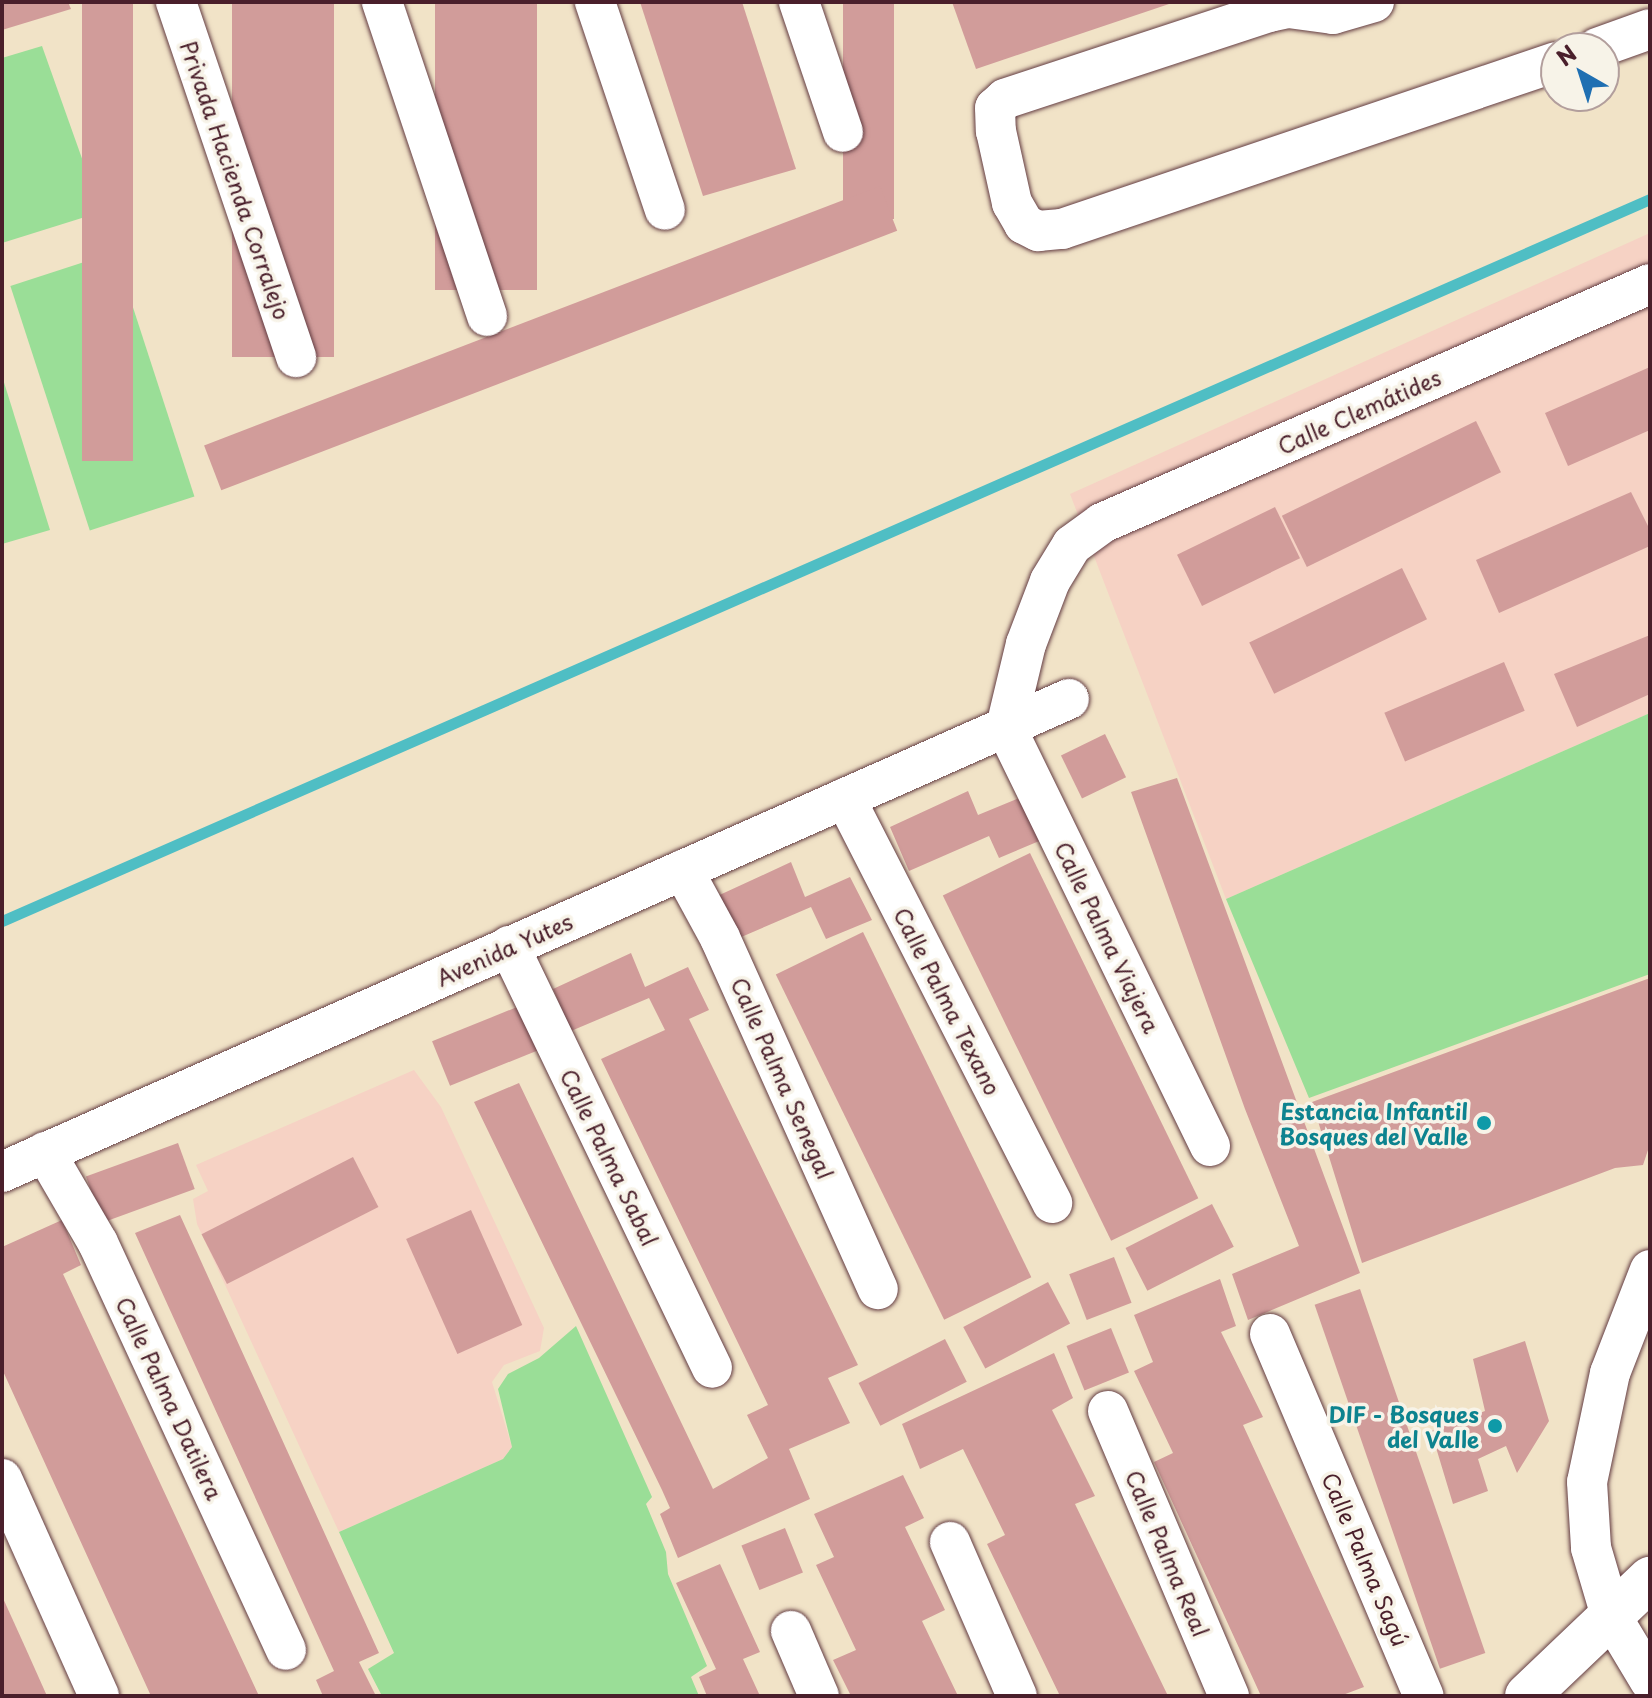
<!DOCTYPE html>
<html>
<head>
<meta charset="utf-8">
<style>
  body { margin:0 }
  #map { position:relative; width:1652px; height:1698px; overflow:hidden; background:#f1e3c7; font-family:"Playpen Sans",sans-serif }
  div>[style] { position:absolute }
  .built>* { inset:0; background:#f6d2c4 }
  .green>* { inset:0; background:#9ade97; transform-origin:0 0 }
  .stream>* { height:11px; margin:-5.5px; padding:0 5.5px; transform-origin:5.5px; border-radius:5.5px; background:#4fbec4 }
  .building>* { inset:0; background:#d19c9a; transform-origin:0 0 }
  .roads { filter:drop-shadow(0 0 2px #633c42) drop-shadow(0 0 2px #633c42) }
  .minor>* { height:40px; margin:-20px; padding:0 20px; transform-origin:20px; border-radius:20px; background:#fff }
  .major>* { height:44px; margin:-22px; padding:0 22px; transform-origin:22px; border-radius:22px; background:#fff }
  .dots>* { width:22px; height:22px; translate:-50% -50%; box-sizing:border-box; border:4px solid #f7f3e8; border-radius:50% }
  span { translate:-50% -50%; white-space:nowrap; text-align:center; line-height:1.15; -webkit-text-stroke:7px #f7f3e8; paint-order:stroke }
  .street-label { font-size:22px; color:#4a1f2b }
  .culture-label { font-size:22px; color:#0d838f; font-weight:700 }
  .right { translate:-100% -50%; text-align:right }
  .frame { position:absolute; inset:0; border:4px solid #4a1f2b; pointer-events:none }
  .north { position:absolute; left:1540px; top:32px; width:80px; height:80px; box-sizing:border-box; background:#f7f3e8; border:2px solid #b29e9c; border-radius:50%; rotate:321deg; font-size:22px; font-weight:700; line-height:32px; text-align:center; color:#4a1f2b }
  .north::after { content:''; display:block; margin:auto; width:28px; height:36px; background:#1f6fb2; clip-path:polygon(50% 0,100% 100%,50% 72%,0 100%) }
</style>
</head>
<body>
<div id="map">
  <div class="built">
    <i style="clip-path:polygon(1650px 233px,1650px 713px,1226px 899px,1070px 494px)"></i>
    <i style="clip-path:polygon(414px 1070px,441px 1107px,544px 1328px,540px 1351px,504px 1365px,492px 1382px,512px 1447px,503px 1459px,339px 1532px,197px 1224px,193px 1199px,208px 1191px,196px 1165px)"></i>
  </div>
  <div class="green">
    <i style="clip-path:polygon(42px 46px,101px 212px,2px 243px,2px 58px)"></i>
    <i style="left:115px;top:252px;width:257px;height:110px;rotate:72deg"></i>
    <i style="clip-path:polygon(2px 376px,50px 530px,2px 544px)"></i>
    <i style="clip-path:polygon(1650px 713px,1650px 974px,1309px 1098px,1226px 899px)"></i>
    <i style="clip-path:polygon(576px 1326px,652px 1497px,646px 1504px,666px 1552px,668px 1574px,707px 1666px,691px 1677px,699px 1696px,382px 1696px,368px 1669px,394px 1653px,339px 1532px,503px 1459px,512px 1447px,498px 1389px,508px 1374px,539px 1358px)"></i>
  </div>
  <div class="stream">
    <i style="left:2px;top:921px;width:1799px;rotate:-23.66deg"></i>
  </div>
  <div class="building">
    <i style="clip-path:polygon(2px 2px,68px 2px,71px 9px,2px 30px)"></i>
    <i style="left:82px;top:2px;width:51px;height:459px"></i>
    <i style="left:232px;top:2px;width:102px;height:355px"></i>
    <i style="left:435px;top:2px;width:102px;height:288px"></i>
    <i style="clip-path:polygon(640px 2px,742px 2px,796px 169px,703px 196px)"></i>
    <i style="left:843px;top:2px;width:51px;height:217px"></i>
    <i style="clip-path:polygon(952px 2px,1175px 2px,976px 69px)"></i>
    <i style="left:880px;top:186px;width:48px;height:724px;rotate:69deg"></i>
    <i style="clip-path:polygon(1650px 367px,1650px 430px,1568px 466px,1545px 413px)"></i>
    <i style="left:1476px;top:421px;width:57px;height:216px;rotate:64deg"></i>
    <i style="clip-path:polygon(1631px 492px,1650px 530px,1650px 546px,1499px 613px,1476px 560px)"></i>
    <i style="left:1275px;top:507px;width:57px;height:109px;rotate:64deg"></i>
    <i style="left:1402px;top:568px;width:57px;height:170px;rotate:64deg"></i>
    <i style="clip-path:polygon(1650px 635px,1650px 694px,1577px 727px,1554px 674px)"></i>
    <i style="left:1504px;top:662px;width:53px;height:130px;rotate:67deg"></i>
    <i style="left:1105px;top:734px;width:48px;height:49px;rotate:64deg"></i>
    <i style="clip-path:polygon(1177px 778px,1360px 1273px,1248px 1320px,1232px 1274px,1299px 1246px,1245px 1109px,1131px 792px)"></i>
    <i style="clip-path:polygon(968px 791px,978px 815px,1024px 796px,1044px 839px,999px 858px,989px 836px,909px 871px,890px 827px)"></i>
    <i style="left:1030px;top:853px;width:384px;height:97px;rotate:64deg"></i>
    <i style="clip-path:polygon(791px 862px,805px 897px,850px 877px,872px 920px,826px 939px,811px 907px,732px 941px,713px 898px)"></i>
    <i style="left:863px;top:932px;width:384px;height:97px;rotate:64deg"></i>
    <i style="clip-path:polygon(631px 953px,645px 987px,688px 967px,709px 1010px,689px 1019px,858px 1365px,828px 1378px,850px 1423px,789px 1449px,810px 1499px,678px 1558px,660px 1514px,670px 1508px,662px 1490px,474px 1102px,519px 1083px,713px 1489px,768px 1458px,747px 1415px,768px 1405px,601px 1059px,665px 1030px,649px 998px,571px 1031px,553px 989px)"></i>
    <i style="clip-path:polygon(1650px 978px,1650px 1144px,1643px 1165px,1615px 1168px,1362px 1263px,1312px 1102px)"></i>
    <i style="left:522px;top:1005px;width:48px;height:97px;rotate:68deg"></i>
    <i style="left:178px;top:1143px;width:49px;height:98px;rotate:70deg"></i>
    <i style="left:353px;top:1157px;width:56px;height:170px;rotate:63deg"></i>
    <i style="left:1212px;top:1204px;width:48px;height:97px;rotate:63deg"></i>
    <i style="left:471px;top:1210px;width:126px;height:71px;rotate:66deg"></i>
    <i style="clip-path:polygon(180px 1215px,379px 1653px,359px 1662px,376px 1696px,323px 1696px,316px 1680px,334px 1671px,135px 1233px)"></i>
    <i style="clip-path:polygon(62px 1220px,81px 1265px,63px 1274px,259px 1696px,151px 1696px,2px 1369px,2px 1247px)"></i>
    <i style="left:1114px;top:1257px;width:49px;height:48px;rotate:69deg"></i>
    <i style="clip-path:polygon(1220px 1279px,1236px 1326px,1221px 1332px,1263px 1417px,1243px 1425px,1364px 1687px,1340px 1696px,1261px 1696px,1154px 1462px,1173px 1453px,1134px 1371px,1153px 1362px,1134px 1315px)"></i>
    <i style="left:1048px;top:1282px;width:47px;height:96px;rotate:62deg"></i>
    <i style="left:1360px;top:1289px;width:385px;height:48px;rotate:71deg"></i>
    <i style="left:1111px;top:1328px;width:48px;height:48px;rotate:68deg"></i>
    <i style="left:945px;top:1339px;width:48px;height:97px;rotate:63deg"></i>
    <i style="clip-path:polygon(1525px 1341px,1549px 1421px,1517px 1473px,1506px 1446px,1478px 1459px,1488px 1491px,1453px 1504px,1431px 1431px,1485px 1411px,1473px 1359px)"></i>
    <i style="clip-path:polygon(1054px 1353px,1073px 1398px,1052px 1410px,1095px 1496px,1075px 1504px,1168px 1696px,1060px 1696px,987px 1544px,1005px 1535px,963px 1449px,920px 1469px,902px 1424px)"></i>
    <i style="clip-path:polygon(903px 1475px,924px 1518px,905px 1527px,945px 1610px,922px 1621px,958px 1696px,851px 1696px,833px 1660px,856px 1650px,816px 1565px,834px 1557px,814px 1514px)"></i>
    <i style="left:785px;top:1528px;width:48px;height:47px;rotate:68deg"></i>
    <i style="clip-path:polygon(720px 1564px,760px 1652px,743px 1659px,760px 1696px,707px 1696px,699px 1677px,716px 1669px,676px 1583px)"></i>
    <i style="clip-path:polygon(2px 1596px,26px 1649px,47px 1696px,2px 1696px)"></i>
  </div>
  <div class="roads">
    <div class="minor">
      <i style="left:176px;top:2px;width:375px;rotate:71.3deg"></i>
      <i style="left:382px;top:2px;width:331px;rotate:71.5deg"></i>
      <i style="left:595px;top:2px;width:219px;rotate:71.4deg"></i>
      <i style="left:799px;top:2px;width:137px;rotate:71.3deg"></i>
      <i style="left:1374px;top:2px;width:43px;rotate:163.7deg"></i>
      <i style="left:1333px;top:14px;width:45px;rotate:-172.4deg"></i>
      <i style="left:1288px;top:8px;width:19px;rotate:168deg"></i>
      <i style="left:1269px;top:12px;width:278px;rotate:161.8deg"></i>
      <i style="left:1005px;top:99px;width:13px;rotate:138deg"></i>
      <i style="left:995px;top:108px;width:23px;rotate:88deg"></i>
      <i style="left:996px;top:131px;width:74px;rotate:77.5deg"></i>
      <i style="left:1012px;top:203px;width:24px;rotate:60deg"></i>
      <i style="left:1024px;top:224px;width:16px;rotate:27deg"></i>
      <i style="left:1038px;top:231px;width:24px;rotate:-5deg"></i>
      <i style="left:1062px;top:229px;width:521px;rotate:-18.68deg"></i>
      <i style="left:1597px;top:48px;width:56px;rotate:-19.7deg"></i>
      <i style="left:845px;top:798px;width:455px;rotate:62.9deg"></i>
      <i style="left:683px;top:870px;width:77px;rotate:61.4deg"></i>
      <i style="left:720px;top:938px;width:385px;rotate:65.8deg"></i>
      <i style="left:509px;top:946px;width:468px;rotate:64.3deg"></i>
      <i style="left:1210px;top:1146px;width:466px;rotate:-116deg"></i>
      <i style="left:1006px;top:727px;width:85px;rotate:-76.5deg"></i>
      <i style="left:1026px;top:644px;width:67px;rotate:-69.1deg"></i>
      <i style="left:1050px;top:581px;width:42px;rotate:-58.6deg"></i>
      <i style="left:1072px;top:545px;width:37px;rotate:-36deg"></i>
      <i style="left:1102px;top:523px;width:598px;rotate:-23.56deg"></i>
      <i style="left:45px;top:1152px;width:105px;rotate:59.8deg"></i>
      <i style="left:98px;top:1243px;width:448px;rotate:65.2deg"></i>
      <i style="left:2px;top:1172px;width:1167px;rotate:-23.91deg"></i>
      <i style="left:1650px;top:1270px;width:110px;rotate:111.2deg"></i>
      <i style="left:1610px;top:1373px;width:111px;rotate:101.9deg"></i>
      <i style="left:1587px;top:1482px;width:66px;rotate:86.5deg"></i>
      <i style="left:1591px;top:1548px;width:71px;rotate:73.6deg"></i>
      <i style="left:1611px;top:1616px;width:76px;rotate:59deg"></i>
      <i style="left:1270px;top:1334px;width:393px;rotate:67deg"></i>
      <i style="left:1108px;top:1411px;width:310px;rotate:67deg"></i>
      <i style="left:2px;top:1479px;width:238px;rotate:65.9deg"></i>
      <i style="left:950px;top:1542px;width:168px;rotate:66.5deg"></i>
      <i style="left:791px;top:1631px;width:71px;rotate:66.7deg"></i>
    </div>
    <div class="major">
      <i style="left:1527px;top:1696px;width:170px;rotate:-43.6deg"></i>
    </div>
  </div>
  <div class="dots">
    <i style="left:1484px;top:1123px;background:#0f9aa8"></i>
    <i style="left:1495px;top:1426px;background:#0f9aa8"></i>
  </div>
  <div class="street-label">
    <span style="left:236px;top:180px;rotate:71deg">Privada Hacienda Corralejo</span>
    <span style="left:1359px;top:411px;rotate:-24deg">Calle Clemátides</span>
    <span style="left:1108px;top:937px;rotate:64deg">Calle Palma Viajera</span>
    <span style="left:504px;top:949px;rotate:-24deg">Avenida Yutes</span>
    <span style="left:948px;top:1001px;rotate:63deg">Calle Palma Texano</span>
    <span style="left:783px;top:1078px;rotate:66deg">Calle Palma Senegal</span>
    <span style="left:610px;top:1157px;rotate:64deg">Calle Palma Sabal</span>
    <span style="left:170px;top:1398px;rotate:65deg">Calle Palma Datilera</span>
    <span style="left:1168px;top:1553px;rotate:67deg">Calle Palma Real</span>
    <span style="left:1366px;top:1559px;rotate:67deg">Calle Palma Sagú</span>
  </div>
  <div class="culture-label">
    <span class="right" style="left:1468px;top:1123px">Estancia Infantil<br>Bosques del Valle</span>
    <span class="right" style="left:1479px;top:1426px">DIF - Bosques<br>del Valle</span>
  </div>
  <div class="frame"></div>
  <div class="north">N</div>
</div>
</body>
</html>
